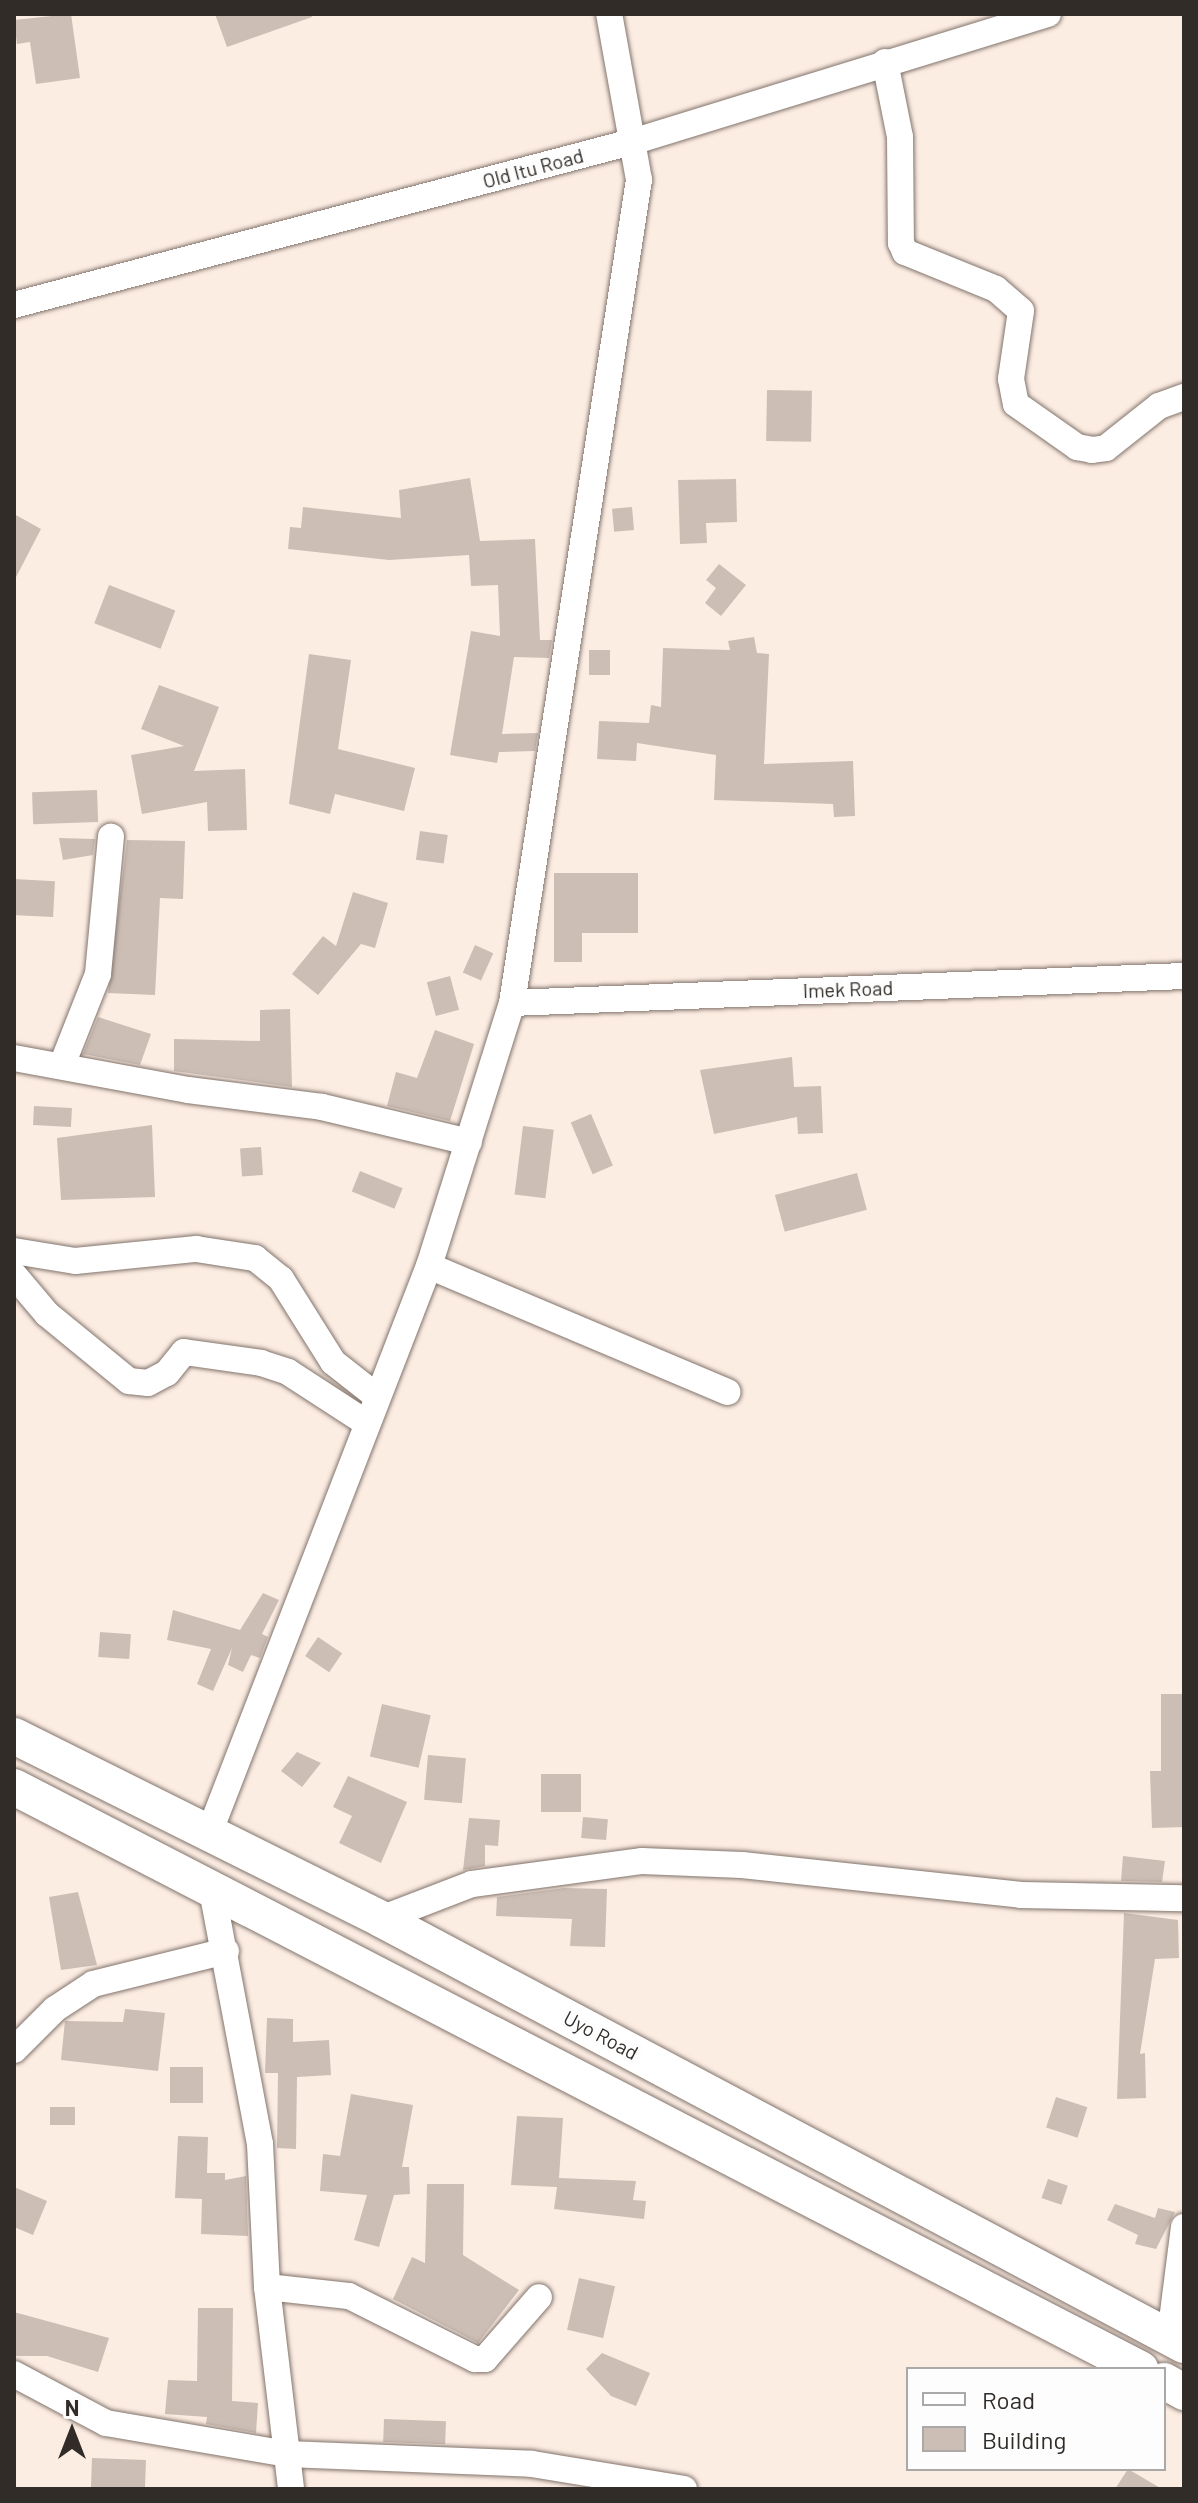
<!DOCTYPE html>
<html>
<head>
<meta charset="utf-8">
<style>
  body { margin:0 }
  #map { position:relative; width:1198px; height:2503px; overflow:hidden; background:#fcede3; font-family:Barlow,sans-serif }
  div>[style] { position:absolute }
  .building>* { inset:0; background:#ccbeb5; transform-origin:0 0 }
  .roads { filter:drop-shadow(0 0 2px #82746c) drop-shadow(0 0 2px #82746c) }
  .minor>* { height:26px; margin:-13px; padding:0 13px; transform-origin:13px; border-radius:13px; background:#fff }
  .highway>* { height:36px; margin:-18px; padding:0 18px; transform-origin:18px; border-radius:18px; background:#fff }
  span { translate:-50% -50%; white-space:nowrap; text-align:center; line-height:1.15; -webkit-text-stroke:8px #fdfdfd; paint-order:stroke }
  .street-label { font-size:20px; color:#312c28 }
  .frame { position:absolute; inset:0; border:16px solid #312c28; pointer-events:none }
  .legend { position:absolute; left:906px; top:2367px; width:260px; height:104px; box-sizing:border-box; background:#fdfdfd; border:2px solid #aba9a8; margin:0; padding:10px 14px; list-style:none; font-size:24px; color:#312c28 }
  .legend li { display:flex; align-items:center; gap:16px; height:40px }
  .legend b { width:40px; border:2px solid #aba9a8 }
  .north { position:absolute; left:32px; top:2391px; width:80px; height:80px; -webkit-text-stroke:6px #fdfdfd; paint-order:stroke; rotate:0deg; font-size:22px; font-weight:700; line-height:32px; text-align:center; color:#312c28 }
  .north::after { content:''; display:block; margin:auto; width:28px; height:36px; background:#312c28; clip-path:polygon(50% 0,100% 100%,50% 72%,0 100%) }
</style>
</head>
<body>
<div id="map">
  <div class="building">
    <i style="clip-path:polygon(71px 14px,80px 78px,36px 84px,30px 42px,17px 44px,14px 20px)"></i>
    <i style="clip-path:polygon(215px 14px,311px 14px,312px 17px,227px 47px)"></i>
    <i style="left:767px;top:390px;width:45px;height:51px;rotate:1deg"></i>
    <i style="clip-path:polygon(470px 478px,480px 541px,535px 539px,540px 640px,552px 640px,549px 658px,514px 657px,502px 734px,538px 733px,535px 751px,499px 752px,497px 763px,450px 755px,471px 631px,500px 636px,498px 585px,471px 586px,469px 555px,389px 560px,288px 549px,290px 527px,301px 528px,303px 507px,401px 518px,399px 490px)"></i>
    <i style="clip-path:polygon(736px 479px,737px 522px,706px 523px,707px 543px,680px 544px,678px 480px)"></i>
    <i style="left:632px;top:507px;width:23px;height:20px;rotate:85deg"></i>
    <i style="clip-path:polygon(14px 514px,41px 529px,14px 581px)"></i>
    <i style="clip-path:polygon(719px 564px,746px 585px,721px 616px,705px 603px,716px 588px,706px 580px)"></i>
    <i style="left:109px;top:585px;width:71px;height:41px;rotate:21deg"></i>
    <i style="clip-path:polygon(754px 637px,757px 653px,769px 654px,764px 764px,853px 761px,855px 816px,834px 817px,833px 804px,714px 800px,716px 755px,637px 743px,636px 761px,597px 759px,599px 721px,649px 723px,651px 705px,661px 707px,663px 648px,730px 650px,728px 641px)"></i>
    <i style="left:589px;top:650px;width:21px;height:25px"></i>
    <i style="clip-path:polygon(309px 654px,351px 660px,338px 749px,415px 768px,404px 811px,335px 794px,330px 814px,289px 804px)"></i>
    <i style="clip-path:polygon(159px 685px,219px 707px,194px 771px,245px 769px,247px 830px,208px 831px,207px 802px,142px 814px,131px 755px,184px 746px,141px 729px)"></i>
    <i style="left:97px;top:790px;width:32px;height:65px;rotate:88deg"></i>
    <i style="left:420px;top:831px;width:28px;height:29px;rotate:8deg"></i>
    <i style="clip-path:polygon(59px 838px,95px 839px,93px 855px,63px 860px)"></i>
    <i style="clip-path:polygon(127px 840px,185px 841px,183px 899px,160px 898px,155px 995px,108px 993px)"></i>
    <i style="clip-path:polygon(554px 873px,638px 873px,638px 933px,582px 933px,582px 962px,554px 962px)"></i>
    <i style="left:14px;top:879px;width:41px;height:36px;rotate:3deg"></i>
    <i style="clip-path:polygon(353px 892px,388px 903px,375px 948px,361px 944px,318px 995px,292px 974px,323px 936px,336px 946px)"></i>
    <i style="left:475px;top:945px;width:20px;height:30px;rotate:24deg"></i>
    <i style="left:450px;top:976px;width:35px;height:24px;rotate:75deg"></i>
    <i style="clip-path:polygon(290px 1009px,292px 1087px,174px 1071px,174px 1039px,260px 1041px,260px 1010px)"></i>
    <i style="clip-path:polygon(98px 1017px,151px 1034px,140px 1065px,83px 1054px)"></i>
    <i style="clip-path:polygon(435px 1030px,474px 1044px,450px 1121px,387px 1106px,396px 1072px,417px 1078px)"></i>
    <i style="clip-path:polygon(792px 1057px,794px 1087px,821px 1086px,823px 1133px,798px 1134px,797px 1117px,714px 1134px,700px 1070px)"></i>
    <i style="left:34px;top:1106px;width:38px;height:19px;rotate:3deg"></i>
    <i style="left:591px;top:1114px;width:56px;height:22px;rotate:67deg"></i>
    <i style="clip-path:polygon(152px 1125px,155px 1197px,61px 1200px,57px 1138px)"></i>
    <i style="left:523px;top:1126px;width:31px;height:69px;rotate:7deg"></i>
    <i style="left:261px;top:1147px;width:28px;height:21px;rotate:86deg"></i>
    <i style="left:360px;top:1171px;width:46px;height:22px;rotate:22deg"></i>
    <i style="left:857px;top:1173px;width:38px;height:85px;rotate:75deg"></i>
    <i style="clip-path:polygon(263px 1593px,279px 1600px,262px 1634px,268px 1637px,260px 1658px,251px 1655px,243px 1672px,228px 1665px,232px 1648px,213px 1691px,197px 1684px,211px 1649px,167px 1640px,173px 1610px,240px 1630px)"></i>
    <i style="left:100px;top:1632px;width:31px;height:25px;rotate:4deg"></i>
    <i style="left:318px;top:1637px;width:29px;height:23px;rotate:34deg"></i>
    <i style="clip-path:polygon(1161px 1694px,1184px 1694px,1184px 1827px,1152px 1828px,1150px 1771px,1161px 1771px)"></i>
    <i style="left:382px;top:1704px;width:50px;height:54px;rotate:13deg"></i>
    <i style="clip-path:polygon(297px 1752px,321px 1763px,302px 1787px,281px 1771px)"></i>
    <i style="left:428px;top:1755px;width:38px;height:45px;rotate:5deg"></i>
    <i style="left:541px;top:1774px;width:40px;height:38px"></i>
    <i style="clip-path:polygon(348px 1776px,407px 1802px,381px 1863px,339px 1843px,352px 1816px,333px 1807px)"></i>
    <i style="left:583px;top:1817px;width:25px;height:21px;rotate:5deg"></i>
    <i style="clip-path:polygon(469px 1818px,500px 1820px,498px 1846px,485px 1845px,485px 1866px,463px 1870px)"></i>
    <i style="clip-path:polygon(1123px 1856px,1165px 1861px,1162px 1882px,1121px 1881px)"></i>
    <i style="clip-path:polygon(564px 1888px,607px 1889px,605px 1947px,570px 1946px,572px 1919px,496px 1916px,497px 1897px)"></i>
    <i style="clip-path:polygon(78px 1892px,97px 1965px,61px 1970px,49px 1897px)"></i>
    <i style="clip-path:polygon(1124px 1913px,1178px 1920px,1179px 1958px,1155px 1959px,1140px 2054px,1145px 2053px,1146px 2098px,1117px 2099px)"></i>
    <i style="clip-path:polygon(125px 2009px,165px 2013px,158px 2071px,61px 2060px,65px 2021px,123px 2022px)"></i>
    <i style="clip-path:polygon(267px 2018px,293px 2019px,293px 2042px,329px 2040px,331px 2075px,297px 2077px,296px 2149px,277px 2148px,278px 2073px,265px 2073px)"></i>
    <i style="left:170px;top:2067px;width:33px;height:36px"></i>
    <i style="clip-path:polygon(351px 2094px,413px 2105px,402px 2167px,409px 2167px,410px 2194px,394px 2195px,379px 2247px,354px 2240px,367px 2195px,320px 2191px,323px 2154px,340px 2156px)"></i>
    <i style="left:1056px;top:2097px;width:33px;height:32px;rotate:18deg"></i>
    <i style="left:50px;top:2107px;width:25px;height:18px"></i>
    <i style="clip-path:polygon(517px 2116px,563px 2118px,559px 2178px,636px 2181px,633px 2200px,646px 2201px,644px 2219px,554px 2209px,557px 2187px,511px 2185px)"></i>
    <i style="clip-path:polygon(178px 2136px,208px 2137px,207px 2173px,225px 2173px,225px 2180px,246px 2176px,248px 2236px,201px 2234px,202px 2199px,175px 2198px)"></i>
    <i style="left:1048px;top:2179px;width:21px;height:20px;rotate:19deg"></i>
    <i style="clip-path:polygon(427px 2184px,464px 2184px,463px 2255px,519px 2290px,478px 2343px,393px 2299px,412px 2257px,425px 2263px)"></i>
    <i style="clip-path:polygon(14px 2187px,47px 2201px,33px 2235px,14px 2227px)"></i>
    <i style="clip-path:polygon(1115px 2204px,1155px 2218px,1158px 2208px,1175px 2212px,1156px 2249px,1135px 2244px,1138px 2235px,1107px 2220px)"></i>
    <i style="left:579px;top:2278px;width:37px;height:53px;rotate:13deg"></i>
    <i style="clip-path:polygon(198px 2308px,233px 2308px,232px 2401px,258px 2403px,256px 2433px,206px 2424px,207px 2417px,165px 2414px,168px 2380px,197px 2381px)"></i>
    <i style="clip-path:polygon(14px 2312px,109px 2338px,98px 2372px,47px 2356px,14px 2356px)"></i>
    <i style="clip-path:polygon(602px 2353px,650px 2373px,636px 2406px,611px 2396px,586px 2369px)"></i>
    <i style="left:384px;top:2419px;width:62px;height:23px;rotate:2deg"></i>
    <i style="left:92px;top:2458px;width:54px;height:31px;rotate:2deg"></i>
    <i style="clip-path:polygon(1128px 2469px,1162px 2489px,1115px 2489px)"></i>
  </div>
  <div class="roads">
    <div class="minor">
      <i style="left:885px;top:62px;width:76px;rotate:78.7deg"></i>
      <i style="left:900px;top:137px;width:106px;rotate:89.5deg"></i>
      <i style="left:901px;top:243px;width:10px;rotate:66deg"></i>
      <i style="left:905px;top:252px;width:98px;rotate:22.1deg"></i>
      <i style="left:996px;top:289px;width:33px;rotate:41deg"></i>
      <i style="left:1021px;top:311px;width:69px;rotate:98.4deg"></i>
      <i style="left:1011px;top:379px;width:25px;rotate:79deg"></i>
      <i style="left:1016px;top:404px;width:75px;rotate:35.2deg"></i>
      <i style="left:1077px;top:447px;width:15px;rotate:11deg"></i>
      <i style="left:1092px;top:450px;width:14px;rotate:-8deg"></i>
      <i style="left:1106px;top:448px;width:68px;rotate:-38.4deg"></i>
      <i style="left:1159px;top:406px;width:27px;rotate:-20deg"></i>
      <i style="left:14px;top:305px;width:642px;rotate:-14.79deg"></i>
      <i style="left:635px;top:141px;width:432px;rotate:-17.1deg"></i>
      <i style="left:512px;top:1003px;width:673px;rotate:-2.3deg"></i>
      <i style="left:14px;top:1058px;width:177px;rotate:10.4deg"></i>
      <i style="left:188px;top:1090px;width:135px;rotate:7.2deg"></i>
      <i style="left:322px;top:1107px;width:151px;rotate:13.4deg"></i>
      <i style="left:62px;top:1065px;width:98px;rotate:-68.4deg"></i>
      <i style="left:98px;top:974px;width:138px;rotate:-84.6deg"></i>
      <i style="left:14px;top:1251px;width:62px;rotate:9.3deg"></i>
      <i style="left:75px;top:1261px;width:122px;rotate:-5.7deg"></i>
      <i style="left:196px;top:1249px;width:60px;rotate:8.7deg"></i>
      <i style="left:255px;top:1258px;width:33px;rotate:39deg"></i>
      <i style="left:281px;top:1279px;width:98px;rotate:57.9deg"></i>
      <i style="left:333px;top:1362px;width:53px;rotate:38.2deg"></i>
      <i style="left:429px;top:1266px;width:324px;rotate:22.9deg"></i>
      <i style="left:14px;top:1275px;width:51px;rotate:49.8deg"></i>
      <i style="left:47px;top:1314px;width:106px;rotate:39.3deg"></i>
      <i style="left:129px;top:1381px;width:19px;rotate:6deg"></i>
      <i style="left:148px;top:1383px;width:21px;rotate:-28deg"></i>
      <i style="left:167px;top:1373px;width:27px;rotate:-51deg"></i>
      <i style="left:184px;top:1352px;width:78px;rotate:8.1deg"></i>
      <i style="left:261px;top:1363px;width:28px;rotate:18deg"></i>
      <i style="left:288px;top:1372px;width:92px;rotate:33deg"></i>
      <i style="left:208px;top:1836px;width:611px;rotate:-68.81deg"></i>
      <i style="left:429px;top:1266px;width:276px;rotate:-72.5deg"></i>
      <i style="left:512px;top:1003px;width:833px;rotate:-81.23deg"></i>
      <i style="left:639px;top:180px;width:169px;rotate:-100.2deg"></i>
      <i style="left:212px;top:1890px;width:258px;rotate:79.3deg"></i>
      <i style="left:260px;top:2144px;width:143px;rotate:87.2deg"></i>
      <i style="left:267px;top:2287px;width:203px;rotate:83.2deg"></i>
      <i style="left:381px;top:1919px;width:97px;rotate:-21deg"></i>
      <i style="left:472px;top:1884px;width:172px;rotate:-7.7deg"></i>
      <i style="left:642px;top:1861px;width:100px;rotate:2.3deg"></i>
      <i style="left:742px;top:1865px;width:281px;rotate:6.1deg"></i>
      <i style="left:1021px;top:1895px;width:163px;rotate:1.1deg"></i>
      <i style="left:14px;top:2050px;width:58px;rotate:-45deg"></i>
      <i style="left:55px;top:2009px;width:45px;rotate:-33.3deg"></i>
      <i style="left:93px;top:1984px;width:137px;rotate:-13.9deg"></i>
      <i style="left:267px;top:2287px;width:82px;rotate:6.3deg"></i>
      <i style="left:349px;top:2296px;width:141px;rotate:26.6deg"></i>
      <i style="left:475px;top:2359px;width:10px"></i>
      <i style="left:485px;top:2359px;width:82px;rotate:-48.9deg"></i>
      <i style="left:1170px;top:2336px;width:110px;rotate:-82.7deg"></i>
      <i style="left:14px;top:2374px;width:104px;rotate:28deg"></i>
      <i style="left:106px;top:2423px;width:184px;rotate:9.7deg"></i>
      <i style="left:287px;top:2454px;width:245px;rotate:2.3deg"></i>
      <i style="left:532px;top:2464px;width:154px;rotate:9.3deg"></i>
    </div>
    <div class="highway">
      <i style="left:14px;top:1736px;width:410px;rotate:26.5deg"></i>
      <i style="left:381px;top:1919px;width:909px;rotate:27.95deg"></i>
      <i style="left:14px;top:1787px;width:1268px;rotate:27.33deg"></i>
      <i style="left:1164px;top:2381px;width:23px;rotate:29deg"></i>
    </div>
  </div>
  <div class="street-label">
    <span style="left:533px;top:168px;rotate:-15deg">Old Itu Road</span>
    <span style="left:848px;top:989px;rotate:-2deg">Imek Road</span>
    <span style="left:601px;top:2035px;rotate:28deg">Uyo Road</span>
  </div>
  <div class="frame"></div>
  <ul class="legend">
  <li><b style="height:10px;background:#fff"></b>Road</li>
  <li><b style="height:22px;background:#ccbeb5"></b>Building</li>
  </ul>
  <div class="north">N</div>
</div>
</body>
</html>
